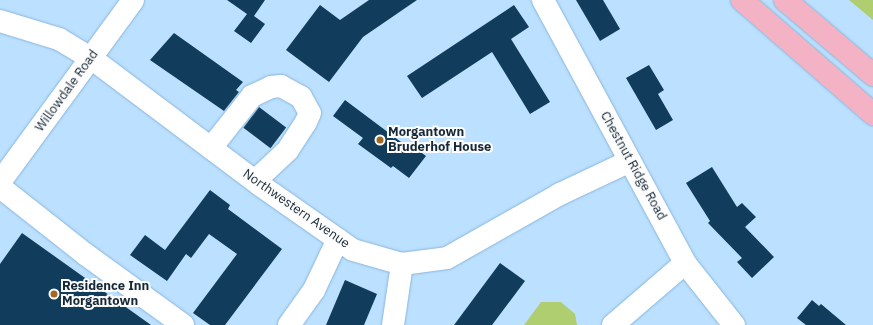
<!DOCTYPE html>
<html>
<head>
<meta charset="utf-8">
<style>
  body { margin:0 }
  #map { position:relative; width:873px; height:325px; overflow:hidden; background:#bce0ff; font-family:"IBM Plex Sans",sans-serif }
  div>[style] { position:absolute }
  .green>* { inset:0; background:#afce70 }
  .building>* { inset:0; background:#113c5b; transform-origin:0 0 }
  .roads { filter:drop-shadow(0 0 1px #89b6db) drop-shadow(0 0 1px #89b6db) }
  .minor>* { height:22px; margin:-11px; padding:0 11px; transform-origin:11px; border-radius:11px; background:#fff }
  .major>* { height:22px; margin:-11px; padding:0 11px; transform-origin:11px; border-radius:11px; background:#f4b3c4 }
  .dots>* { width:11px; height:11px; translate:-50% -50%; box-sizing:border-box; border:2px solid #fcfcfc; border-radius:50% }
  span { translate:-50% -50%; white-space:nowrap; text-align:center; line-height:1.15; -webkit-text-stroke:4px #fcfcfc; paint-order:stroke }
  .street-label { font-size:13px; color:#162837 }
  .poi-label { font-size:13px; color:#162837; font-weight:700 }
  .left { translate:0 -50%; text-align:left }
</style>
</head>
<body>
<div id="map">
  <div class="green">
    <i style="clip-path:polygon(849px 0,873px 0,873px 20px)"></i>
    <i style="clip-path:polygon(541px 302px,561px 302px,575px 314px,577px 325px,524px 325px)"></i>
  </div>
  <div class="building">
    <i style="clip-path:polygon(227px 0,265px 0,254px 16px,265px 24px,251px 43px,234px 31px,247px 14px)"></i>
    <i style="clip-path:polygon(369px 0,417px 0,363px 37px,329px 82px,286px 50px,320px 5px,340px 20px)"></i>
    <i style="clip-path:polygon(576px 0,603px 0,620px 29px,600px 41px)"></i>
    <i style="clip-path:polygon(514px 5px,529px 27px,511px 39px,550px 102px,530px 114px,492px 52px,422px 98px,407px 76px)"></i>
    <i style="clip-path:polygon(174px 33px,243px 82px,236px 90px,239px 92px,224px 111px,150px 60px)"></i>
    <i style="clip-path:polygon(649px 65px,664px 90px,658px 94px,673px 120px,656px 130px,626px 78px)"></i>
    <i style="clip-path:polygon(345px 100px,405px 145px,407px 142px,426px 156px,409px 178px,393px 166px,391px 168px,358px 144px,363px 138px,333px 116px)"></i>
    <i style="left:259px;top:107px;width:34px;height:26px;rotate:37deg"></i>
    <i style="clip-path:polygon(712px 167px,737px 207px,742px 203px,756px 217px,745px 227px,774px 257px,752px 278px,737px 262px,742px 258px,708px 223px,710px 221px,686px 183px)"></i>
    <i style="clip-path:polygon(210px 190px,230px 205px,228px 209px,282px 249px,225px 325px,210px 325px,193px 313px,237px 254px,209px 234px,191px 258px,186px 254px,167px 281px,130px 255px,145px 235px,165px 250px)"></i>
    <i style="clip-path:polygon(22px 233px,151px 325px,0 325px,0 264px)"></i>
    <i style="clip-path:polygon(500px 263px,525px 281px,492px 325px,454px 325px)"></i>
    <i style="clip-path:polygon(345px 280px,377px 294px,364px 325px,326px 325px)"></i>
    <i style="clip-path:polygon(812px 300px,819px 306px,821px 304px,846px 325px,806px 325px,797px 318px)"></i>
  </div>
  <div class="roads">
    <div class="minor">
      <i style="left:543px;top:0;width:299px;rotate:61.6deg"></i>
      <i style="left:685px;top:263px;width:79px;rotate:51.7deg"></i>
      <i style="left:0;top:21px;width:62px;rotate:17deg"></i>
      <i style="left:59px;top:39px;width:37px;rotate:31deg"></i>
      <i style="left:91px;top:58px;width:211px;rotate:36.9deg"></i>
      <i style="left:260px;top:185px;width:113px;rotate:35deg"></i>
      <i style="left:353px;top:250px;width:51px;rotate:15.9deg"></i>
      <i style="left:402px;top:264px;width:45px;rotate:-7.6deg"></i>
      <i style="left:447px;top:258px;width:130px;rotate:-29.5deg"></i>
      <i style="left:560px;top:194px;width:77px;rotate:-25.2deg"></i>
      <i style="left:211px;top:148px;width:66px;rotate:-51.7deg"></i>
      <i style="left:252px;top:96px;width:21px;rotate:-25deg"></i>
      <i style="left:271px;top:87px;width:10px;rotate:-6deg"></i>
      <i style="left:281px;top:86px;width:23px;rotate:29deg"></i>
      <i style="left:301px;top:97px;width:18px;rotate:61deg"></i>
      <i style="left:310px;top:113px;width:10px;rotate:114deg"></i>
      <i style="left:306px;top:122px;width:33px;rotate:123deg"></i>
      <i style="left:288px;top:150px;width:45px;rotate:136.8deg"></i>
      <i style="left:0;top:182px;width:225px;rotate:-53.8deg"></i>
      <i style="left:0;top:187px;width:108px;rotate:38.2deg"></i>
      <i style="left:85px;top:254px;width:121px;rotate:35.9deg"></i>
      <i style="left:289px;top:325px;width:43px;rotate:-54.5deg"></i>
      <i style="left:314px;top:290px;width:56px;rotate:-64.8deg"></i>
      <i style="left:393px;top:325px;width:62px;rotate:-81.6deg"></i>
      <i style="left:613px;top:325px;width:95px;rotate:-40.7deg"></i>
    </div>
    <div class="major">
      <i style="left:742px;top:0;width:174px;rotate:41deg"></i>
      <i style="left:785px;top:0;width:116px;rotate:40.4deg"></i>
    </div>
  </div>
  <div class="dots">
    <i style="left:380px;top:140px;background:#a26828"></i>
    <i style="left:54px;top:294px;background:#a26828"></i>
  </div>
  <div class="street-label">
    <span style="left:67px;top:91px;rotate:-54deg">Willowdale Road</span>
    <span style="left:633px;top:166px;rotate:61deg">Chestnut Ridge Road</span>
    <span style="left:296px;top:209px;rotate:35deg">Northwestern Avenue</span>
  </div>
  <div class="poi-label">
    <span class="left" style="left:388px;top:140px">Morgantown<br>Bruderhof House</span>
    <span class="left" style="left:62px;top:294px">Residence Inn<br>Morgantown</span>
  </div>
</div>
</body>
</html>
